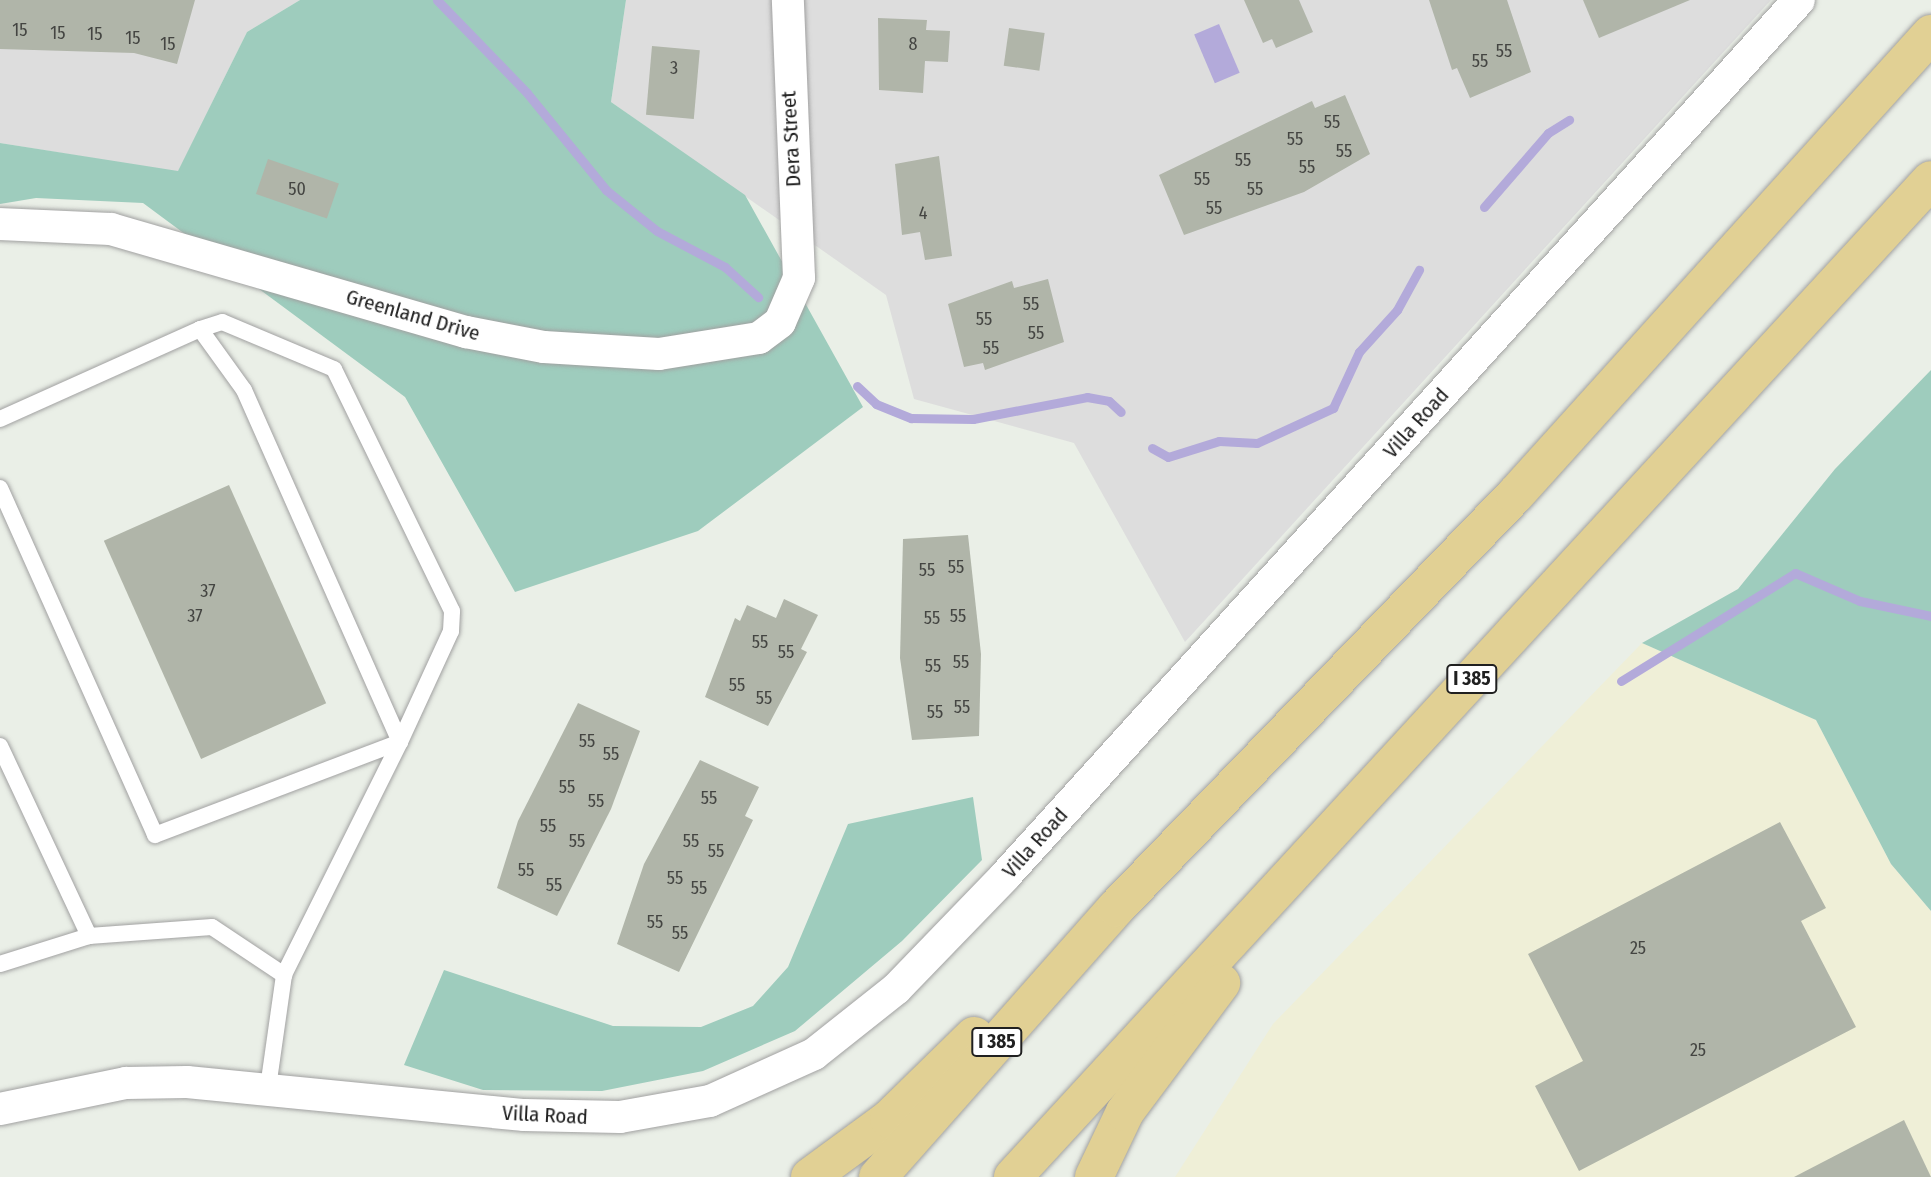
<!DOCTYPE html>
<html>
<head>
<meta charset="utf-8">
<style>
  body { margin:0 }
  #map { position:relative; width:1931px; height:1177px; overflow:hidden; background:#eaefe7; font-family:"Fira Sans Condensed",sans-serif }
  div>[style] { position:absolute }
  .residential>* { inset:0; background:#ddd }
  .commercial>* { inset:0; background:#efefd7 }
  .forest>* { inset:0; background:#9eccbd }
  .water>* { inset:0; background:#b3aada; transform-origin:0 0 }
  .stream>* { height:9px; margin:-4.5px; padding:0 4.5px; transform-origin:4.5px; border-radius:4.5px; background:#b3aada }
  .building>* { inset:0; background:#b0b5a9; transform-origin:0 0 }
  .roads { filter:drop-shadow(0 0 2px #a1a1a1) drop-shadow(0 0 2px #a1a1a1) }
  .service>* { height:16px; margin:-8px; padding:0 8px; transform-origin:8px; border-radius:8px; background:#fff }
  .minor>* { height:32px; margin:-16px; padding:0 16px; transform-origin:16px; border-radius:16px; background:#fff }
  .motorway>* { height:38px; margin:-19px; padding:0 19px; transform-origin:19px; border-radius:19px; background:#e1d094 }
  span { translate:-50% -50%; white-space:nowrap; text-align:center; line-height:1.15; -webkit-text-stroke:7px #fff; paint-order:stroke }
  .number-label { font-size:18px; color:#444542 }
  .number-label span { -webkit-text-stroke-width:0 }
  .shield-label span { padding:2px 5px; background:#fff; border:2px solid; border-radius:5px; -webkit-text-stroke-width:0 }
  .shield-label { font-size:19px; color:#202020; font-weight:700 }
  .street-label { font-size:21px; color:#202020 }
</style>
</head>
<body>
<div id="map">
  <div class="residential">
    <i style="clip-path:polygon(0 0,300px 0,247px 32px,178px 172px,0 143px)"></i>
    <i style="clip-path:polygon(626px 0,1771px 0,1185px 642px,1074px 443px,914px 399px,886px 295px,611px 102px)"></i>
  </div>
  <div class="commercial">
    <i style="clip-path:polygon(1642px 643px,1816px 720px,1891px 864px,1931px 911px,1931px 1177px,1175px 1177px,1273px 1024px)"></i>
  </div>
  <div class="forest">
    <i style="clip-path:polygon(300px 0,626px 0,611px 102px,745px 195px,863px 407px,698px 531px,515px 592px,405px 397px,143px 203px,36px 198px,0 204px,0 143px,178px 171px,247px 32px)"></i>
    <i style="clip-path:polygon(1931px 370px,1931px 911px,1891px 864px,1816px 720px,1642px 643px,1738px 589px,1835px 469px)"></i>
    <i style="clip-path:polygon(973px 797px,982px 860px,902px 941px,795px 1031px,703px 1071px,602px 1091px,483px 1090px,404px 1065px,444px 970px,613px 1026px,701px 1027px,753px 1006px,788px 967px,848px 824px)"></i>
  </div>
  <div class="water">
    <i style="left:1219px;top:24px;width:53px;height:27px;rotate:67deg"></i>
  </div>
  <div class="stream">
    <i style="left:437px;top:0;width:129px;rotate:45.9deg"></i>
    <i style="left:527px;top:93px;width:125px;rotate:50.8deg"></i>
    <i style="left:606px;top:190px;width:65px;rotate:38.8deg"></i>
    <i style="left:657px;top:231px;width:77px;rotate:27.9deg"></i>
    <i style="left:725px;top:267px;width:45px;rotate:42.3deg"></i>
    <i style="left:1484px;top:207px;width:98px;rotate:-49.1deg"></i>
    <i style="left:1548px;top:133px;width:25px;rotate:-32deg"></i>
    <i style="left:857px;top:386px;width:26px;rotate:43deg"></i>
    <i style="left:876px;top:404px;width:38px;rotate:22deg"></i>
    <i style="left:911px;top:418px;width:62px;rotate:0.9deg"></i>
    <i style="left:973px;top:419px;width:116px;rotate:-10.9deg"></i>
    <i style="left:1087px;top:397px;width:22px;rotate:10deg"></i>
    <i style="left:1109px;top:401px;width:16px;rotate:43deg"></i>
    <i style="left:1152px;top:448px;width:18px;rotate:29deg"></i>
    <i style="left:1168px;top:457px;width:53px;rotate:-17.4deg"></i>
    <i style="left:1219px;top:441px;width:38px;rotate:3deg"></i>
    <i style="left:1257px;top:443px;width:84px;rotate:-24.7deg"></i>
    <i style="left:1333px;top:408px;width:62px;rotate:-65.1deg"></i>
    <i style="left:1359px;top:352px;width:57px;rotate:-47.9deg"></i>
    <i style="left:1397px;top:310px;width:46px;rotate:-61.2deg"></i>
    <i style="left:1621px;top:681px;width:205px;rotate:-31.8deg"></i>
    <i style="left:1795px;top:573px;width:71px;rotate:23.3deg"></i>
    <i style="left:1860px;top:601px;width:73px;rotate:11.9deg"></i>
  </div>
  <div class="building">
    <i style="clip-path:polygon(0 0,195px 0,177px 64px,134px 53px,0 49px)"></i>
    <i style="clip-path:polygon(1244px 0,1299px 0,1313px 32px,1276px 48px,1272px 39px,1263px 43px)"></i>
    <i style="clip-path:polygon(1429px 0,1507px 0,1531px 72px,1470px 98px,1457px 68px,1452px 70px)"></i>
    <i style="clip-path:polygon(1583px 0,1690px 0,1599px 38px)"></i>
    <i style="clip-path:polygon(878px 18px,927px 20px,926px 30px,950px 31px,948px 62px,925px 61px,923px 93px,879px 90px)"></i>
    <i style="left:1009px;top:28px;width:36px;height:38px;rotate:8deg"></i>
    <i style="left:652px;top:46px;width:48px;height:69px;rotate:5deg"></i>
    <i style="clip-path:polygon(1345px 95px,1370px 154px,1304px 192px,1184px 235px,1159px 175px,1312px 101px,1315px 108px)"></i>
    <i style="clip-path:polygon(939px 156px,952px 256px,925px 260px,920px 232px,902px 235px,895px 164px)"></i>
    <i style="left:268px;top:159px;width:75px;height:37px;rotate:19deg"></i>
    <i style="clip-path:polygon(1048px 279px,1064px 342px,985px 370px,983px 363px,964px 367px,948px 304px,1012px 281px,1014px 288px)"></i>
    <i style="left:229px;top:485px;width:239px;height:137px;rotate:66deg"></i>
    <i style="clip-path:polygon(968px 535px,981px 654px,979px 736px,912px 740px,900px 658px,903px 539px)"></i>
    <i style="clip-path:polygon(784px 599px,818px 615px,801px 649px,807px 652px,768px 726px,705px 697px,735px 618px,740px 621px,747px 605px,776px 618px)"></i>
    <i style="clip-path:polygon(578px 703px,640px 731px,611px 809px,557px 916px,497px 888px,518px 821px)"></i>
    <i style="clip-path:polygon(700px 760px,759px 787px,745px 816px,753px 820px,679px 972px,617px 944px,644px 864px)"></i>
    <i style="clip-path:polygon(1780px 822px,1826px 908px,1801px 921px,1856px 1027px,1579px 1171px,1535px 1086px,1583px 1061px,1528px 954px)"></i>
    <i style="clip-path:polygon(1904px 1120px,1931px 1177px,1794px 1177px)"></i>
  </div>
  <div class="roads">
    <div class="service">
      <i style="left:0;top:419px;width:219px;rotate:-24.2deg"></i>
      <i style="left:200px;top:329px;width:75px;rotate:54.2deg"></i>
      <i style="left:244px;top:390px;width:385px;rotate:66.1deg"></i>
      <i style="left:400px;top:742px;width:260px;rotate:116.5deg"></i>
      <i style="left:284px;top:975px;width:114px;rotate:98.1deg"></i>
      <i style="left:0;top:488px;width:380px;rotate:65.9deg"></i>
      <i style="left:155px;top:835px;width:262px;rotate:-20.8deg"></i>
      <i style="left:400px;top:742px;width:122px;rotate:-65.3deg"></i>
      <i style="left:451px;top:631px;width:20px;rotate:-87deg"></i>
      <i style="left:452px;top:611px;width:269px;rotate:-116deg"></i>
      <i style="left:334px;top:369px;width:121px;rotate:-157.2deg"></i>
      <i style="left:222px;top:322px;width:23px;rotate:162deg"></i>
      <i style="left:0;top:746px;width:210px;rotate:64.9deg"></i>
      <i style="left:89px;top:936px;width:123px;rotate:-4.2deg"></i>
      <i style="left:212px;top:927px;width:87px;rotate:33.7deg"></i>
      <i style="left:0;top:964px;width:93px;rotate:-17.5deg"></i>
    </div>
    <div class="minor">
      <i style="left:0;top:224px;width:111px;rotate:2.6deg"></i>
      <i style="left:111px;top:229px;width:370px;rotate:16.2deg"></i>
      <i style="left:466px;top:332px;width:79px;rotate:10.9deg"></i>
      <i style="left:544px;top:347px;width:115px;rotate:3.5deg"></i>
      <i style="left:659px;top:354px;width:101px;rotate:-9.1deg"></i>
      <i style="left:759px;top:338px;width:26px;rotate:-37deg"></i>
      <i style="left:780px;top:322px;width:48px;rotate:-66.6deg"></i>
      <i style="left:799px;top:278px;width:278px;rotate:-92.3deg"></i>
      <i style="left:0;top:1109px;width:129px;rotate:-11.7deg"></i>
      <i style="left:126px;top:1083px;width:61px;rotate:-0.9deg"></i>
      <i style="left:187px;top:1082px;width:339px;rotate:5.6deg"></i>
      <i style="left:524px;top:1115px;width:96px;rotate:1.2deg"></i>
      <i style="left:620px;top:1117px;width:91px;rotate:-10.1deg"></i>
      <i style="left:710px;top:1101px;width:114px;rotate:-24.3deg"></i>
      <i style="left:814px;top:1054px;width:105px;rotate:-38.4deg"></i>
      <i style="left:896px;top:989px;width:157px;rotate:-46deg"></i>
      <i style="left:1005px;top:876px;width:1182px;rotate:-47.81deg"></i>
    </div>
    <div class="motorway">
      <i style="left:810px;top:1177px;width:98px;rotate:-36.3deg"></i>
      <i style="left:889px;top:1119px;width:119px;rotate:-44.3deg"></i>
      <i style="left:878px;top:1177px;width:359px;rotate:-48.5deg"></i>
      <i style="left:1116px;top:908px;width:574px;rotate:-45.99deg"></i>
      <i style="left:1515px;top:495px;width:621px;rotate:-47.94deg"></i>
      <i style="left:1013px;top:1177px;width:1355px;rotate:-47.36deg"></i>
      <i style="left:1094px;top:1177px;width:72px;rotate:-64.5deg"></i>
      <i style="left:1125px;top:1112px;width:161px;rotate:-53.3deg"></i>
    </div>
  </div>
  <div class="number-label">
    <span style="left:20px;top:30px">15</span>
    <span style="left:58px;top:33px">15</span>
    <span style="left:95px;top:34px">15</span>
    <span style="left:133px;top:38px">15</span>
    <span style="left:168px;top:44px">15</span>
    <span style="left:913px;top:44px">8</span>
    <span style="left:1504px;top:51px">55</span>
    <span style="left:1480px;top:61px">55</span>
    <span style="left:674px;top:68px">3</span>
    <span style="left:1332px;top:122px">55</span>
    <span style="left:1295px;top:139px">55</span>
    <span style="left:1344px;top:151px">55</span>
    <span style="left:1243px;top:160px">55</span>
    <span style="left:1307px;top:167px">55</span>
    <span style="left:1202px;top:179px">55</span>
    <span style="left:297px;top:189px">50</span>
    <span style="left:1255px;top:189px">55</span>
    <span style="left:1214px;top:208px">55</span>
    <span style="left:923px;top:213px">4</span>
    <span style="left:1031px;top:304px">55</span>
    <span style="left:984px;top:319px">55</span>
    <span style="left:1036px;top:333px">55</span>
    <span style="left:991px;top:348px">55</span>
    <span style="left:956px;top:567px">55</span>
    <span style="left:927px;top:570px">55</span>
    <span style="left:208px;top:591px">37</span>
    <span style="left:195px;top:616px">37</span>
    <span style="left:958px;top:616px">55</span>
    <span style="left:932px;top:618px">55</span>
    <span style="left:760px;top:642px">55</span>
    <span style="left:786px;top:652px">55</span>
    <span style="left:961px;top:662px">55</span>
    <span style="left:933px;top:666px">55</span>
    <span style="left:737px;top:685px">55</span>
    <span style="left:764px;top:698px">55</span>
    <span style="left:962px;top:707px">55</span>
    <span style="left:935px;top:712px">55</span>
    <span style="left:587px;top:741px">55</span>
    <span style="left:611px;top:754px">55</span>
    <span style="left:567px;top:787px">55</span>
    <span style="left:709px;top:798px">55</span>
    <span style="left:596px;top:801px">55</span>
    <span style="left:548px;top:826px">55</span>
    <span style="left:577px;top:841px">55</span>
    <span style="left:691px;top:841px">55</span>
    <span style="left:716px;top:851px">55</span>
    <span style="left:526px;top:870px">55</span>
    <span style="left:675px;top:878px">55</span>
    <span style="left:554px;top:885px">55</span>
    <span style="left:699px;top:888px">55</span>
    <span style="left:655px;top:922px">55</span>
    <span style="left:680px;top:933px">55</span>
    <span style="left:1638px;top:948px">25</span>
    <span style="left:1698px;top:1050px">25</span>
  </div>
  <div class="shield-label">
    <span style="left:1472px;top:679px">I 385</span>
    <span style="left:997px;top:1042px">I 385</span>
  </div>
  <div class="street-label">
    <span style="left:791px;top:139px;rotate:-93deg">Dera Street</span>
    <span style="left:413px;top:315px;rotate:16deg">Greenland Drive</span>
    <span style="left:1416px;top:423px;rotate:-48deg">Villa Road</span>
    <span style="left:1035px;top:843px;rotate:-48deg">Villa Road</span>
    <span style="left:545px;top:1115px;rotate:3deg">Villa Road</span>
  </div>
</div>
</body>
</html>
